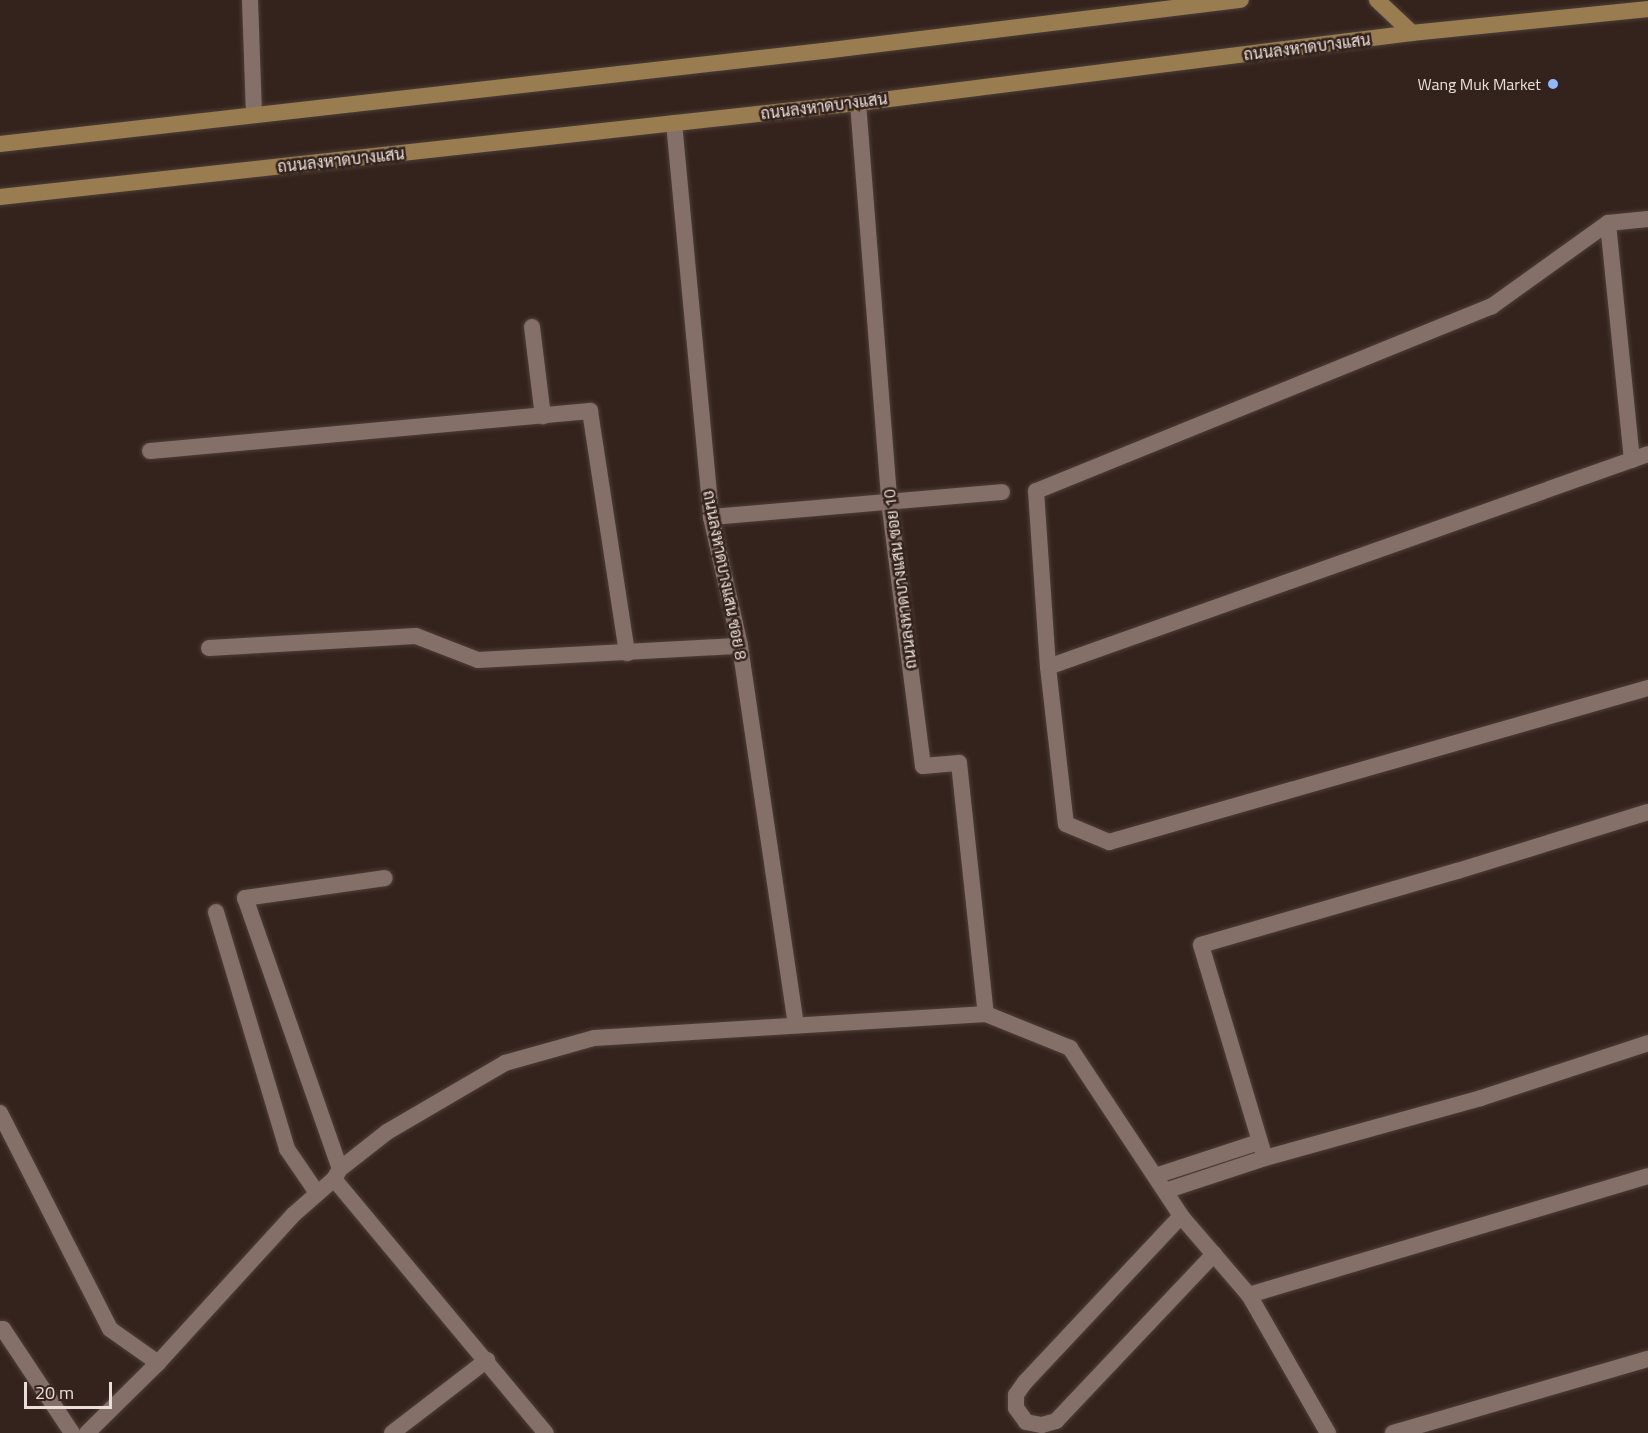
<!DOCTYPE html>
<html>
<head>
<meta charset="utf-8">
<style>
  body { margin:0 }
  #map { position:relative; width:1648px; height:1433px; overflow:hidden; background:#34231c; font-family:"Titillium Web",Sarabun,sans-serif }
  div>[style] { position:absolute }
  .roads { filter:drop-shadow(0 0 2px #4c3e39) drop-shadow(0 0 2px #4c3e39) }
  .service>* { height:16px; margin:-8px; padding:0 8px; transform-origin:8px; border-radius:8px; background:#847068 }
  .minor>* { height:16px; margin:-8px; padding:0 8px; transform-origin:8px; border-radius:8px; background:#847068 }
  .secondary>* { height:16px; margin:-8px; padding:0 8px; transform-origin:8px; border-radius:8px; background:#997c4f }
  .dots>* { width:16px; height:16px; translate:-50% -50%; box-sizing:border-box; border:3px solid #34231c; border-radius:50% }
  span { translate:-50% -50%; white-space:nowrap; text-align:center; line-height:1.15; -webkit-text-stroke:5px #34231c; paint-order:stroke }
  .street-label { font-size:16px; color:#e9ded9 }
  .poi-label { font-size:16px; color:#e9ded9 }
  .right { translate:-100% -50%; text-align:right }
  .scale { position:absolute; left:24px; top:1382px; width:88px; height:27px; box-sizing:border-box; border:3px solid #e9ded9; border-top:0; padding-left:8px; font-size:18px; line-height:21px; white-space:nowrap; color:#e9ded9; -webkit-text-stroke:4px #34231c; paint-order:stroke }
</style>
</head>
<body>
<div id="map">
  <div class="roads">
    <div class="service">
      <i style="left:1632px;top:460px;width:238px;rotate:-95.8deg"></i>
      <i style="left:1608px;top:223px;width:40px;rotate:-5.7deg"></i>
      <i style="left:1181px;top:1216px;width:228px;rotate:133.2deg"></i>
      <i style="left:1025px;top:1382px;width:16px;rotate:125deg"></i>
      <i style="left:1016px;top:1395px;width:13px;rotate:90deg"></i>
      <i style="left:1016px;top:1408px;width:17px;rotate:54deg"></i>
      <i style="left:1026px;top:1422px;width:16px;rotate:11deg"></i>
      <i style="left:1042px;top:1425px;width:15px;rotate:-16deg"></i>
      <i style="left:1056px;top:1421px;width:230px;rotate:-46.6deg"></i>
    </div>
    <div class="minor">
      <i style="left:250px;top:0;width:114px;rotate:88deg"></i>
      <i style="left:858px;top:103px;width:399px;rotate:85.5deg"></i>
      <i style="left:889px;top:501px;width:267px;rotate:82.7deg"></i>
      <i style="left:923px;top:766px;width:36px;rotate:-5deg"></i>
      <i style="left:959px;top:763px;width:252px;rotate:83.9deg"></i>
      <i style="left:674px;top:123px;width:396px;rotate:84.6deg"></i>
      <i style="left:711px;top:517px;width:132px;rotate:77.3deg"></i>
      <i style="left:740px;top:646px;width:383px;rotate:81.6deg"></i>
      <i style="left:1608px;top:223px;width:143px;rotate:144.4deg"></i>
      <i style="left:1492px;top:306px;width:492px;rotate:157.9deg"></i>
      <i style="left:1036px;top:491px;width:176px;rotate:86.1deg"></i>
      <i style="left:1048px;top:667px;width:158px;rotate:83.5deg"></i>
      <i style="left:1066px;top:824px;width:47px;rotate:22.7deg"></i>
      <i style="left:1109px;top:842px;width:561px;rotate:-15.95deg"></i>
      <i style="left:532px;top:327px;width:90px;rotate:83deg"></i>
      <i style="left:150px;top:451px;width:442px;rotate:-5.2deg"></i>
      <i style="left:590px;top:411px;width:245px;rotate:81.3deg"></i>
      <i style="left:711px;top:517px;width:292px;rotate:-4.9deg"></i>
      <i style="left:209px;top:648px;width:207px;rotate:-3.3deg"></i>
      <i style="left:416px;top:636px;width:66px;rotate:21.2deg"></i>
      <i style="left:478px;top:660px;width:262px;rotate:-3.1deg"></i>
      <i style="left:1048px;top:667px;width:637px;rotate:-19.54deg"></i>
      <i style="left:1648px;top:812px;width:200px;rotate:162.8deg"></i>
      <i style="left:1457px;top:871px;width:266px;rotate:163.9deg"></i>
      <i style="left:1201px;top:945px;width:222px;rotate:73.3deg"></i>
      <i style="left:1265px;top:1158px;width:224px;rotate:-15.5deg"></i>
      <i style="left:1481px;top:1098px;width:176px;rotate:-18.2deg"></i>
      <i style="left:216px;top:912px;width:247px;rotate:73.3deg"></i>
      <i style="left:287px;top:1149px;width:53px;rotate:55.7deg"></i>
      <i style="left:0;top:1113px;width:242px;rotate:63deg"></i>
      <i style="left:110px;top:1329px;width:59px;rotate:35.3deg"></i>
      <i style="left:340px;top:1169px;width:287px;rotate:-109.3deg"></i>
      <i style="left:245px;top:898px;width:141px;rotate:-8.1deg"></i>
      <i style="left:1155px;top:1176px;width:109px;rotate:-18.1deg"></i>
      <i style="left:334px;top:1179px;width:331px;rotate:50.2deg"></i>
      <i style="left:1165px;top:1191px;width:105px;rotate:-18.3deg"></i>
      <i style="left:1249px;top:1295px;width:416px;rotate:-16.6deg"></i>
      <i style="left:0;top:1329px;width:3px"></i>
      <i style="left:3px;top:1329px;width:125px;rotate:56.4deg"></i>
      <i style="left:87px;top:1433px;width:100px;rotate:-44.6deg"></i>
      <i style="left:158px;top:1363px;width:200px;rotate:-47.6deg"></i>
      <i style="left:293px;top:1215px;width:55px;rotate:-41.3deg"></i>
      <i style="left:334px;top:1179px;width:12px;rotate:-59deg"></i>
      <i style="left:340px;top:1169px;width:60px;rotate:-38.2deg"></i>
      <i style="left:387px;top:1132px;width:137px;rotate:-30.3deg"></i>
      <i style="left:505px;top:1063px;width:92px;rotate:-15.7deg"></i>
      <i style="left:594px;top:1038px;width:393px;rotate:-3.5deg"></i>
      <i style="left:986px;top:1014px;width:91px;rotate:22deg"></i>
      <i style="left:1070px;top:1048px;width:201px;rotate:56.5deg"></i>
      <i style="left:1181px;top:1216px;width:104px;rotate:49.3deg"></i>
      <i style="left:1249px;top:1295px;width:159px;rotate:60.2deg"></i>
      <i style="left:392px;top:1433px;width:120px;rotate:-37.5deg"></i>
      <i style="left:1393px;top:1433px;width:266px;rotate:-16.2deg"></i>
    </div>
    <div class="secondary">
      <i style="left:1377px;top:0;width:48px;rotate:43.3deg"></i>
      <i style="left:0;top:144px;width:828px;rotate:-6.45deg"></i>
      <i style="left:823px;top:51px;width:421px;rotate:-7deg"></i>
      <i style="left:0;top:197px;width:863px;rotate:-6.25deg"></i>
      <i style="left:858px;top:103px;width:558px;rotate:-7.2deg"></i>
      <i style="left:1412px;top:33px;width:237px;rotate:-5.8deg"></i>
    </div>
  </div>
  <div class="dots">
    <i style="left:1553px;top:84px;background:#91b8fd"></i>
  </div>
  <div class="street-label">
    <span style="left:1307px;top:47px;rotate:-7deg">ถนนลงหาดบางแสน</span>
    <span style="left:824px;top:106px;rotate:-7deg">ถนนลงหาดบางแสน</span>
    <span style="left:341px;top:160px;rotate:-6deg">ถนนลงหาดบางแสน</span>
    <span style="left:725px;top:575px;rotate:79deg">ถนนลงหาดบางแสน ซอย 8</span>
    <span style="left:900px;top:579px;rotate:-97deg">ถนนลงหาดบางแสน ซอย 10</span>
  </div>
  <div class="poi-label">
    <span class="right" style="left:1541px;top:84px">Wang Muk Market</span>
  </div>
  <div class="scale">20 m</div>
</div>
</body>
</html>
